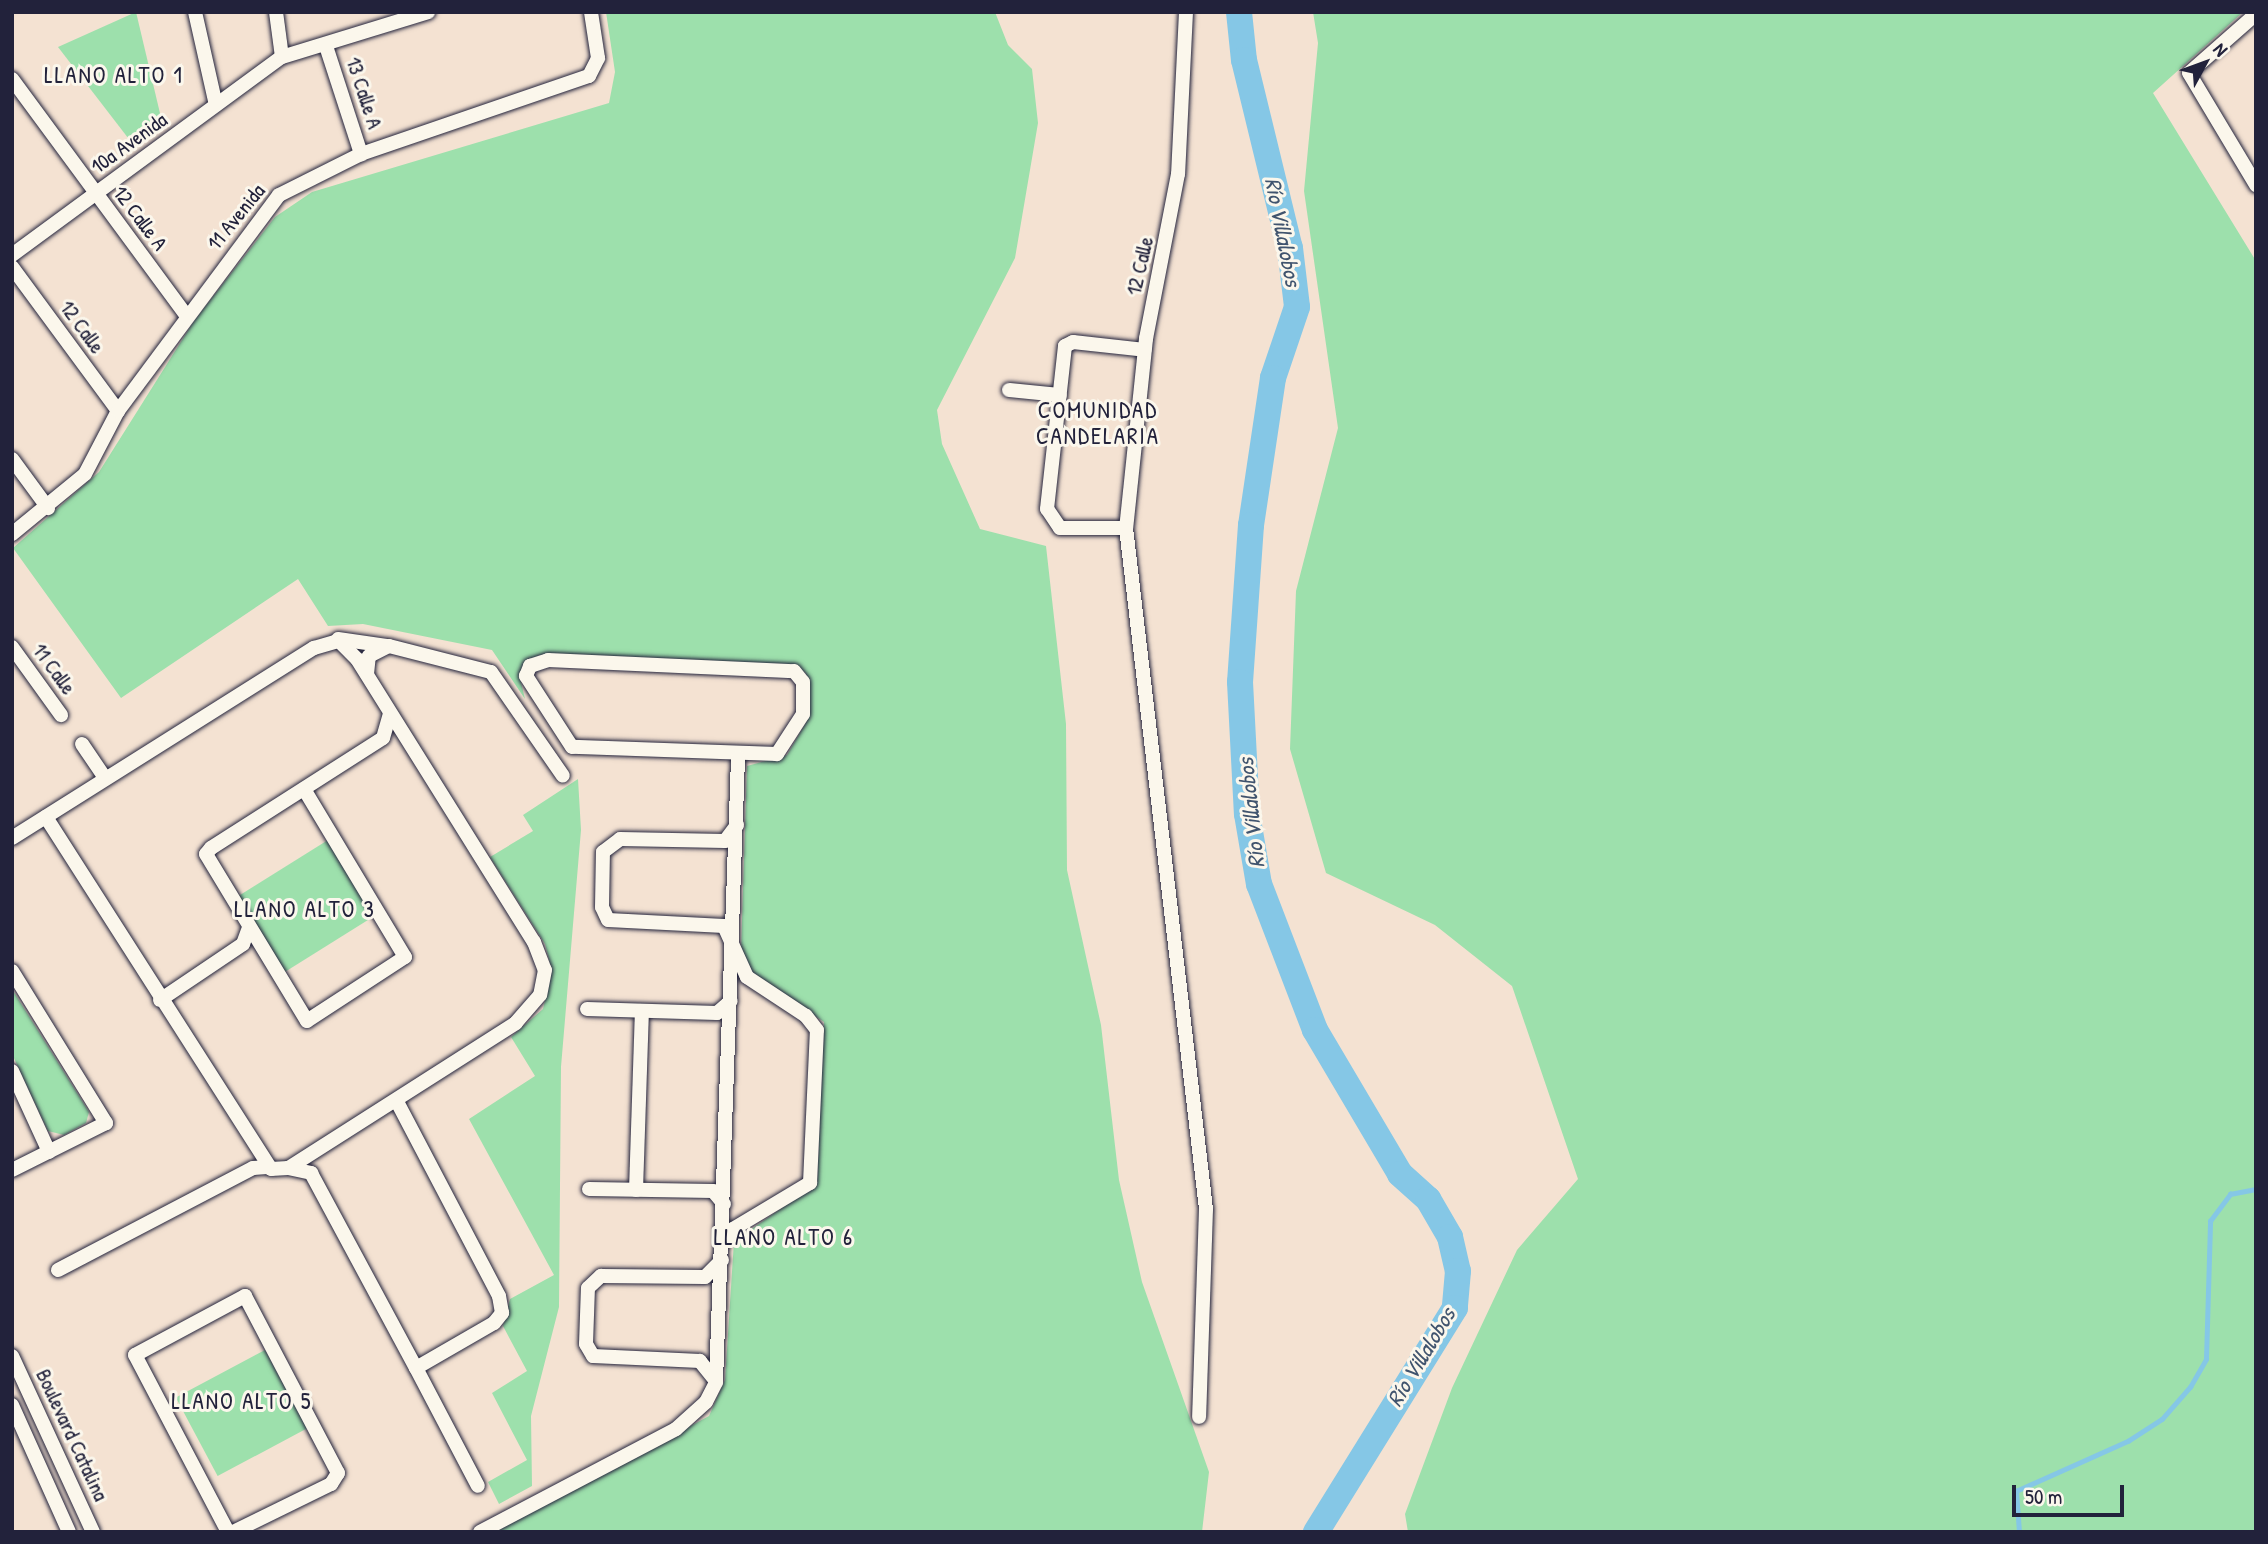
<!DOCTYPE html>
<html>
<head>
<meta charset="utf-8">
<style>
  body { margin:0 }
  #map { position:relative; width:2268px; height:1544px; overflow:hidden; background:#f4e2d2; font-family:"Patrick Hand",sans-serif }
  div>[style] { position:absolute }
  .green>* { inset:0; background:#9de0ac; transform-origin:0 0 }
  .stream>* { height:4.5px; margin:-2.25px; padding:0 2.25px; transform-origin:2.25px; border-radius:2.25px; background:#85c7e6 }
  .river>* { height:26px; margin:-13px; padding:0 13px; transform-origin:13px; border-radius:13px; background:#85c7e6 }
  .roads { filter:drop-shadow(0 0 2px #22223b) drop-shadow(0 0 2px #22223b) }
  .minor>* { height:14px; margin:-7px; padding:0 7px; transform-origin:7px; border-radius:7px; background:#fbf7ec }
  span { translate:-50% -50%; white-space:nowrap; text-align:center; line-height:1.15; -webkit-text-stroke:6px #fbf7ec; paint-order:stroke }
  .street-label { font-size:21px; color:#22223b }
  .neighbourhood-label { font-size:23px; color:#22223b; letter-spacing:2px }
  .water-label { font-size:23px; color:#40546e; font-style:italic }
  .frame { position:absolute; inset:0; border:14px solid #22223b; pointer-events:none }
  .north { position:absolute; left:2170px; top:28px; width:70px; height:70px; -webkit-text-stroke:5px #fbf7ec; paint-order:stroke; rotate:49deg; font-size:19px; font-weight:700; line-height:28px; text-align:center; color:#22223b }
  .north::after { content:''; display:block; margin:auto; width:24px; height:32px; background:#22223b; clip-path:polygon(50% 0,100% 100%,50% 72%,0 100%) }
  .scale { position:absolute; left:2012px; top:1485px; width:112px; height:32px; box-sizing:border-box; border:4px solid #22223b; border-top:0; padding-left:9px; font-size:21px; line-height:24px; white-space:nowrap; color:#22223b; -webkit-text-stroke:5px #fbf7ec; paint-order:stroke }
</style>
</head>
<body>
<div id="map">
  <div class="green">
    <i style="clip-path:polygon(136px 12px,163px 126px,135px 147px,58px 47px)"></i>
    <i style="clip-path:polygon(606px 12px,995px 12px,1008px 45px,1032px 69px,1038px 123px,1015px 258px,937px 410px,942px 444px,980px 529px,1046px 546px,1066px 724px,1067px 870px,1101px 1025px,1119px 1180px,1142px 1282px,1209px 1472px,1202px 1532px,494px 1532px,709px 1416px,725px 1380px,734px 1241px,817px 1184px,824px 1022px,749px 971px,741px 951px,747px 766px,787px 755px,808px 719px,806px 673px,785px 664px,539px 655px,519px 674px,525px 699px,492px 650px,363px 624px,328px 626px,298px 579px,121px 698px,13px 548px,99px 472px,194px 321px,275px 217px,312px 192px,609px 103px,615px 72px)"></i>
    <i style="clip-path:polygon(1313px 12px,2243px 12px,2153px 93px,2256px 261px,2256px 1532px,1408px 1532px,1405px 1514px,1452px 1388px,1517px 1250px,1578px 1179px,1512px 986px,1435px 925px,1326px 873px,1290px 749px,1296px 591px,1338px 428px,1304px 191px,1318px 43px)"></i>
    <i style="clip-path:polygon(578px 779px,581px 830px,561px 1067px,559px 1307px,531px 1416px,532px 1486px,499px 1504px,488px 1482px,527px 1460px,492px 1393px,527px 1371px,503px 1326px,510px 1299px,554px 1275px,469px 1119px,535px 1076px,511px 1037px,543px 1009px,552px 971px,545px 944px,490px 857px,533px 831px,523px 815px)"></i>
    <i style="left:328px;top:840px;width:89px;height:107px;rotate:58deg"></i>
    <i style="clip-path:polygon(12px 989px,89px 1112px,86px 1123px,64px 1135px,48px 1131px,12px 1054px)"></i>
    <i style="left:265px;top:1350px;width:89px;height:101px;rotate:62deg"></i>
  </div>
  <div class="stream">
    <i style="left:2019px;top:1532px;width:41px;rotate:-94.2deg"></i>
    <i style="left:2016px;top:1491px;width:123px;rotate:-24.1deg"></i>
    <i style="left:2128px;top:1441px;width:40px;rotate:-32.9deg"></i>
    <i style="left:2162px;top:1419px;width:43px;rotate:-48.8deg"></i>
    <i style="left:2190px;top:1387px;width:32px;rotate:-60deg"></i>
    <i style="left:2206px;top:1359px;width:138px;rotate:-88.3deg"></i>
    <i style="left:2210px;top:1221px;width:34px;rotate:-53deg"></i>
    <i style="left:2230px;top:1194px;width:26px;rotate:-11deg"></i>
  </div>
  <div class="river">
    <i style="left:1239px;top:12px;width:48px;rotate:84.1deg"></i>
    <i style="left:1244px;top:60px;width:194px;rotate:76.3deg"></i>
    <i style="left:1290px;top:248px;width:59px;rotate:83.2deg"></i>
    <i style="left:1297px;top:307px;width:75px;rotate:108.7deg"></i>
    <i style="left:1273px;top:378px;width:149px;rotate:98.5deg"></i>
    <i style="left:1251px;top:525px;width:157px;rotate:94deg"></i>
    <i style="left:1240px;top:682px;width:132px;rotate:87deg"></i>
    <i style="left:1247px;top:814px;width:71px;rotate:80.3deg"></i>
    <i style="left:1259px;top:884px;width:156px;rotate:69deg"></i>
    <i style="left:1315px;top:1030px;width:167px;rotate:59.4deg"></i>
    <i style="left:1400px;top:1174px;width:38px;rotate:42deg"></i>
    <i style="left:1428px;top:1199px;width:44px;rotate:59.9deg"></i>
    <i style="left:1450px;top:1237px;width:35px;rotate:77deg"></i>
    <i style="left:1458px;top:1271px;width:37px;rotate:95deg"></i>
    <i style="left:1455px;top:1308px;width:264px;rotate:121.8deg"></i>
  </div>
  <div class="roads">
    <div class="minor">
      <i style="left:195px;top:12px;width:95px;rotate:77.3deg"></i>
      <i style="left:276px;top:12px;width:45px;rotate:82.4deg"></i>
      <i style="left:1186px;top:12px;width:162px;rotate:92.8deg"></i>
      <i style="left:1178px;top:174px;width:168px;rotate:101deg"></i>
      <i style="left:1146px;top:339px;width:190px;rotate:96deg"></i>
      <i style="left:1126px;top:528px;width:686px;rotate:83.3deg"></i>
      <i style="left:1206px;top:1209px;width:208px;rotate:91.9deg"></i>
      <i style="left:2256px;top:14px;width:89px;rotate:138.6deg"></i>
      <i style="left:2189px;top:73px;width:131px;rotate:59.1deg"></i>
      <i style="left:326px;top:46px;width:114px;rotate:72deg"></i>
      <i style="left:12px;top:79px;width:293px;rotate:53.6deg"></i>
      <i style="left:12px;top:255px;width:335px;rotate:-36.3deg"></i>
      <i style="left:282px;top:57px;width:153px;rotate:-17.1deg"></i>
      <i style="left:12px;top:267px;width:179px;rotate:53.6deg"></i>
      <i style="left:1009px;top:390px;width:51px;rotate:5.6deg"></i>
      <i style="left:12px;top:459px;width:61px;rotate:53.7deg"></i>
      <i style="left:1126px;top:528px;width:66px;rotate:180deg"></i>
      <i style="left:1060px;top:528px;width:23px;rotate:-124deg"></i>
      <i style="left:1047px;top:509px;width:164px;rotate:-83.7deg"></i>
      <i style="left:1065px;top:346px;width:9px;rotate:-27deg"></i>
      <i style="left:1073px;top:342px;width:72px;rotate:6.3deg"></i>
      <i style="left:12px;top:534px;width:94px;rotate:-39.4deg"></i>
      <i style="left:85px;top:474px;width:71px;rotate:-62.4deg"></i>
      <i style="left:118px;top:411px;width:269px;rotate:-53.3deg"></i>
      <i style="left:279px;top:195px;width:92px;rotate:-26.6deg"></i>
      <i style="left:361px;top:154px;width:241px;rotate:-18.9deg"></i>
      <i style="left:589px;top:76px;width:20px;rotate:-63deg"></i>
      <i style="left:598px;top:58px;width:47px;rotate:-98.7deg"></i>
      <i style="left:338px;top:639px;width:49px;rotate:8.1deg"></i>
      <i style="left:12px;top:647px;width:84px;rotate:54.2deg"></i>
      <i style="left:548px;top:660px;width:246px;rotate:2.6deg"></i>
      <i style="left:794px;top:671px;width:14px;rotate:51deg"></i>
      <i style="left:803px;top:682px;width:32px;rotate:90deg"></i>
      <i style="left:803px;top:714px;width:48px;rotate:123deg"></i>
      <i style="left:777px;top:754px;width:205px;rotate:-178deg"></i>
      <i style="left:572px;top:747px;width:85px;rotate:-122.9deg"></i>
      <i style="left:526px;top:676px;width:11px;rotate:-68deg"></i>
      <i style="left:530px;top:666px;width:19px;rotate:-18deg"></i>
      <i style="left:367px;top:674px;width:18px;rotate:-84deg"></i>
      <i style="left:369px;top:656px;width:22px;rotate:-27deg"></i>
      <i style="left:389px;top:646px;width:105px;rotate:14.3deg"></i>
      <i style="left:491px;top:672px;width:126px;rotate:55.3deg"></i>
      <i style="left:82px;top:744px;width:41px;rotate:55.9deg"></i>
      <i style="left:304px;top:789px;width:196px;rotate:59deg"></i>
      <i style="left:405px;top:957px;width:117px;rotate:146.9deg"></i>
      <i style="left:307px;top:1021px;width:195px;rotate:-121.2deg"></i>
      <i style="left:206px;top:854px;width:8px;rotate:-50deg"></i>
      <i style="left:211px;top:848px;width:204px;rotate:-32.6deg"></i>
      <i style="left:383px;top:738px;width:25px;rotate:-74deg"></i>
      <i style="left:12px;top:838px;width:357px;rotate:-32.2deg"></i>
      <i style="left:314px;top:648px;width:26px;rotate:-16deg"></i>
      <i style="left:339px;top:641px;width:25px;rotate:45deg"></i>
      <i style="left:357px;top:659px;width:334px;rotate:58deg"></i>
      <i style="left:534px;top:942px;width:30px;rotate:69deg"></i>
      <i style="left:545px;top:970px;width:25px;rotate:101deg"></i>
      <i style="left:540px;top:995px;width:37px;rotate:131deg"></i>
      <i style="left:516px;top:1023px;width:270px;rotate:147.5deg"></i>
      <i style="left:288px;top:1168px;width:17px;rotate:177deg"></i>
      <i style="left:271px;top:1169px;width:418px;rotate:-122.6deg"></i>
      <i style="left:12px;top:971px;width:179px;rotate:58.3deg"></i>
      <i style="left:106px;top:1123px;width:105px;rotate:153.4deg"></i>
      <i style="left:160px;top:1000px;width:100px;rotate:-34deg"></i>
      <i style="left:243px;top:944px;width:15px;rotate:-70deg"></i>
      <i style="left:587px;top:1009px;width:130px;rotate:1.8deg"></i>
      <i style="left:717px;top:1013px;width:18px;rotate:-41deg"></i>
      <i style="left:12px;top:1071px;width:89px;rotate:65.4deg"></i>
      <i style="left:288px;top:1168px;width:24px;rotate:12deg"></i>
      <i style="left:311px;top:1173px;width:221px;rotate:61.7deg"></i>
      <i style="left:416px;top:1368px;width:90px;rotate:-30deg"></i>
      <i style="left:494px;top:1323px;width:13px;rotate:-51deg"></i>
      <i style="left:502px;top:1313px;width:17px;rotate:-100deg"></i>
      <i style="left:499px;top:1296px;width:221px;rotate:-117.7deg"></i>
      <i style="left:589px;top:1189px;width:124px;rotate:0.9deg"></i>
      <i style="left:713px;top:1191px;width:17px;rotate:50deg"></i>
      <i style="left:636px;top:1190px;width:179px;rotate:-88.1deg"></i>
      <i style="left:724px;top:1242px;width:16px;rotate:-55deg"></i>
      <i style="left:733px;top:1229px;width:90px;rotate:-30.9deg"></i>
      <i style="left:810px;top:1183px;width:153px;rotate:-87.4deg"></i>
      <i style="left:817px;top:1030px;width:18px;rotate:-128deg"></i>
      <i style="left:806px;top:1016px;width:71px;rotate:-146.5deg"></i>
      <i style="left:747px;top:977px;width:56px;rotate:-114.3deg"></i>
      <i style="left:724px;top:926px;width:116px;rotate:-177deg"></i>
      <i style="left:608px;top:920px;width:14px;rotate:-115deg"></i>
      <i style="left:602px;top:907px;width:55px;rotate:-89deg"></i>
      <i style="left:603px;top:852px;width:21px;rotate:-37deg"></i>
      <i style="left:620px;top:839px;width:105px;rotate:1.1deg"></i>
      <i style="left:725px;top:841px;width:20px;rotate:-53deg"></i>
      <i style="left:58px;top:1270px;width:220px;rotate:-27.6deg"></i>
      <i style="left:253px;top:1168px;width:14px;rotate:-4deg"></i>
      <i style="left:12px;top:1356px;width:194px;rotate:65.3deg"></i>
      <i style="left:416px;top:1368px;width:133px;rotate:62.3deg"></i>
      <i style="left:716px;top:1381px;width:26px;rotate:-129deg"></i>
      <i style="left:700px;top:1361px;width:107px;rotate:-177.3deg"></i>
      <i style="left:593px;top:1356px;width:14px;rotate:-120deg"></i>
      <i style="left:586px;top:1344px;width:56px;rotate:-88deg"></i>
      <i style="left:588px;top:1288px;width:18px;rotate:-43deg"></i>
      <i style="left:601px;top:1276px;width:104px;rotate:0.6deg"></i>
      <i style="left:705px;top:1277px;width:24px;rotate:-45deg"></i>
      <i style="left:12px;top:1405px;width:139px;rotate:65.8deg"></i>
      <i style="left:228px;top:1532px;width:200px;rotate:-117.7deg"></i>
      <i style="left:135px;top:1355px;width:125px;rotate:-28.2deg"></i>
      <i style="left:245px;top:1296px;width:200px;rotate:62.3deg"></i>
      <i style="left:338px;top:1473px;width:13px;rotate:122deg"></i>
      <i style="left:331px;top:1484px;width:109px;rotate:153.9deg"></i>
      <i style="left:480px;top:1532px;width:221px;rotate:-27.7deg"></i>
      <i style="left:676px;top:1429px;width:40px;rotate:-42deg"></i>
      <i style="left:706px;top:1402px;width:22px;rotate:-63deg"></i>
      <i style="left:716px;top:1382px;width:625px;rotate:-87.98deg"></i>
    </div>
  </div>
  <div class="street-label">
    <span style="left:364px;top:93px;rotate:72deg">13 Calle A</span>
    <span style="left:129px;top:143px;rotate:-36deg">10a Avenida</span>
    <span style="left:236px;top:217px;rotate:-51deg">11 Avenida</span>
    <span style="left:140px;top:218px;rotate:53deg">12 Calle A</span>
    <span style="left:1140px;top:266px;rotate:-77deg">12 Calle</span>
    <span style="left:82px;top:327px;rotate:54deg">12 Calle</span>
    <span style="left:54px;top:669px;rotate:54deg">11 Calle</span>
    <span style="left:72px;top:1435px;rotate:65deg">Boulevard Catalina</span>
  </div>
  <div class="neighbourhood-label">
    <span style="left:114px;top:75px">LLANO ALTO 1</span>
    <span style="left:1098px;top:423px">COMUNIDAD<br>CANDELARIA</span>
    <span style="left:305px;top:909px">LLANO ALTO 3</span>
    <span style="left:784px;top:1237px">LLANO ALTO 6</span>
    <span style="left:242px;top:1401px">LLANO ALTO 5</span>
  </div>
  <div class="water-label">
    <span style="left:1283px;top:232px;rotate:79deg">Río Villalobos</span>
    <span style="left:1251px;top:813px;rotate:-96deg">Río Villalobos</span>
    <span style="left:1421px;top:1357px;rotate:-59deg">Río Villalobos</span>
  </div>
  <div class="frame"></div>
  <div class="north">N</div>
  <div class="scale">50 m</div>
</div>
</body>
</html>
